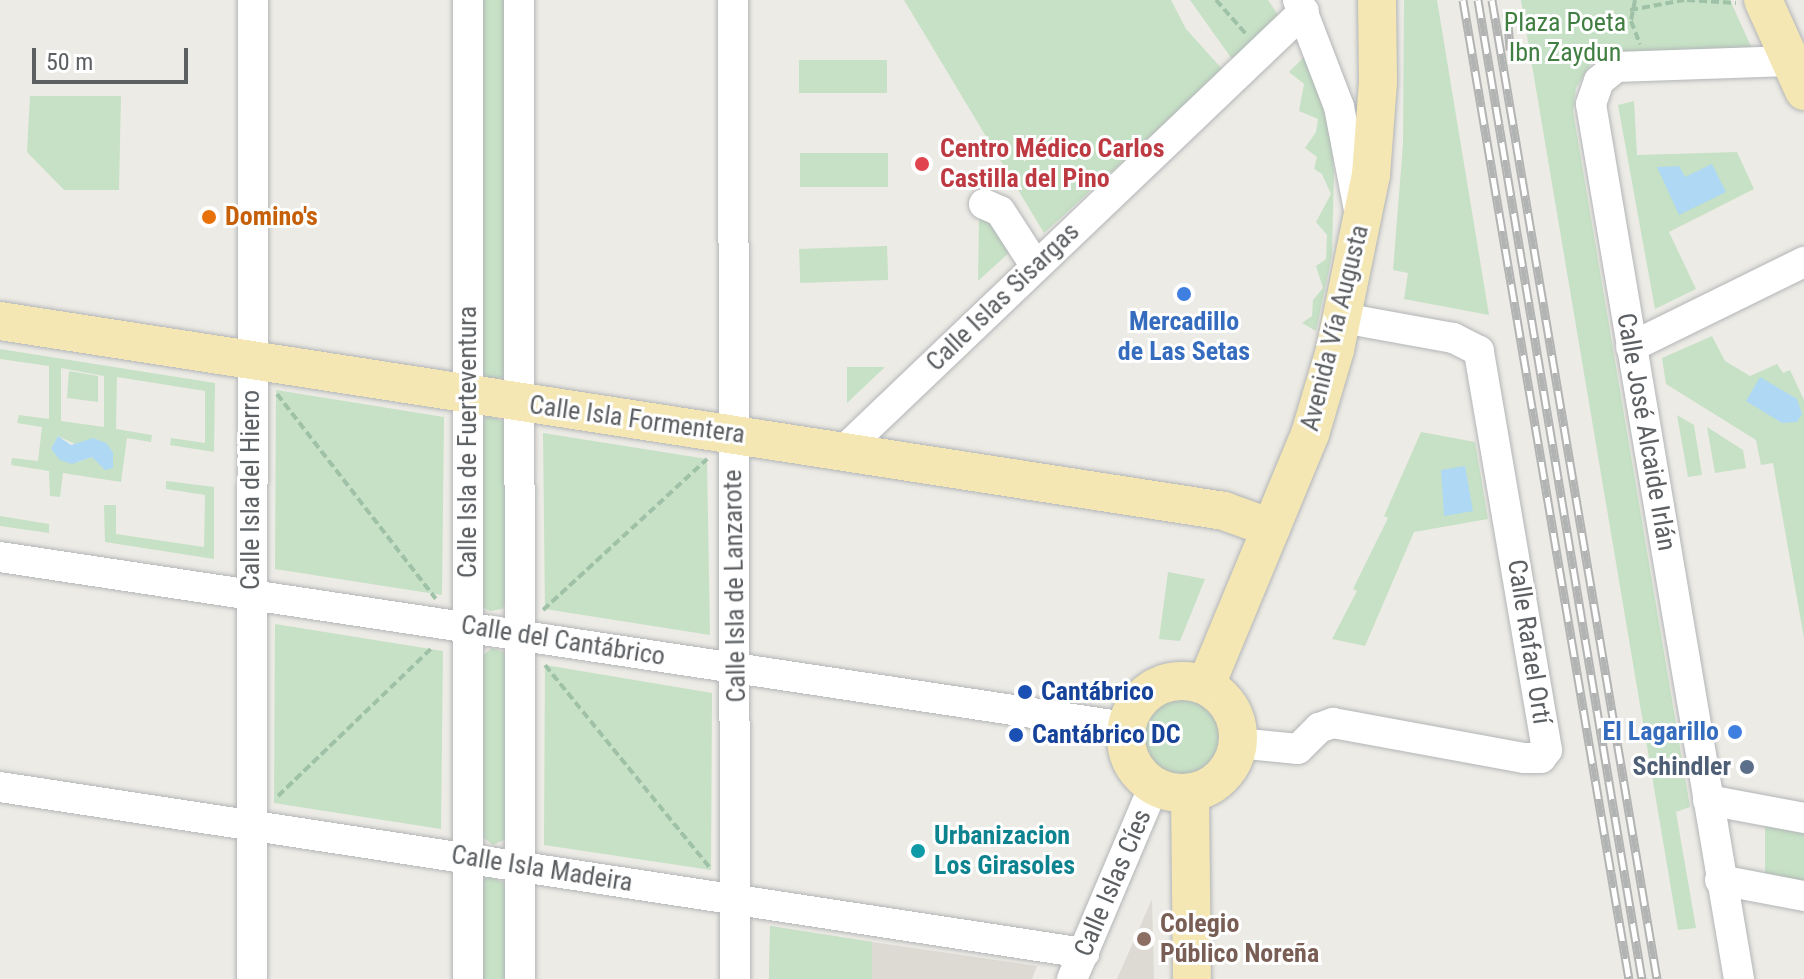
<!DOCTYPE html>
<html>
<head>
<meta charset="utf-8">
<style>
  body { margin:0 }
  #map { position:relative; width:1804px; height:979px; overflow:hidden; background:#edebe5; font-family:"Roboto Condensed",sans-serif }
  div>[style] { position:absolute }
  .education>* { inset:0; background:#dddad3 }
  .green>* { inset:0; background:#c6e1c5; transform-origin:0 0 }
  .round { border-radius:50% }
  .water>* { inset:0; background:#aed8f3 }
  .path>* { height:4px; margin-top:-2px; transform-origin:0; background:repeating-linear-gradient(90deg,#9fc1a7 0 8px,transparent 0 12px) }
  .roads { filter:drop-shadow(0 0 2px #b2b5b8) drop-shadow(0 0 2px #b2b5b8) }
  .minor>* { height:30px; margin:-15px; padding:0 15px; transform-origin:15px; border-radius:15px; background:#fff }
  .major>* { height:38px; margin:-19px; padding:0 19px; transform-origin:19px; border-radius:19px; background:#f4e7b3 }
  .major>.ring { margin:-19px; padding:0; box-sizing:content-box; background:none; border:38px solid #f4e7b3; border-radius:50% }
  .rail>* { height:9px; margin-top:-4.5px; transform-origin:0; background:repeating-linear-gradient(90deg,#fff 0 18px,#b2b3b3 0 36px); box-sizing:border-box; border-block:2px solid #b2b3b3 }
  .dots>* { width:22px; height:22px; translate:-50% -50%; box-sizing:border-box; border:4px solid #fff; border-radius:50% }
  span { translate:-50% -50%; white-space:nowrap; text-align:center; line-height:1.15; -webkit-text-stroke:6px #fff; paint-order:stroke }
  .park-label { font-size:26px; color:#407e41 }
  .health-label { font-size:26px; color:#be3a42; font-weight:700 }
  .left { translate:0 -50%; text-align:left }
  .food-label { font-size:26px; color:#c56008; font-weight:700 }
  .street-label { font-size:26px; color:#5d6063 }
  .shop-label { font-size:26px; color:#366cbe; font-weight:700 }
  .right { translate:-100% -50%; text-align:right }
  .transit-label { font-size:26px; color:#164399; font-weight:700 }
  .service-label { font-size:26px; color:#4e5e75; font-weight:700 }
  .culture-label { font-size:26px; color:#0d838f; font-weight:700 }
  .education-label { font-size:26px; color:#785e54; font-weight:700 }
  .scale { position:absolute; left:32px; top:48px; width:156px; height:36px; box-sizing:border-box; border:4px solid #5d6063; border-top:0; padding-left:10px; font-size:24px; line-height:28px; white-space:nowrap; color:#5d6063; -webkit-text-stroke:6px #fff; paint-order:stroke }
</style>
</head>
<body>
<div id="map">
  <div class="education">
    <i style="clip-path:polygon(1152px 899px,1154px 979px,1117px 979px)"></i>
    <i style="clip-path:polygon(770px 926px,872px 942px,1037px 966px,1032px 979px,769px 979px)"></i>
  </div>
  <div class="green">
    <i style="clip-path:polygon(481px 0,504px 0,508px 374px,497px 381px,479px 375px)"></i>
    <i style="clip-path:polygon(904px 0,1171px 0,1186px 29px,1223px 70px,1044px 233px)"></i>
    <i style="clip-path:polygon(1190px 0,1268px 0,1278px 15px,1232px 59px)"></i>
    <i style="clip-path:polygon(1404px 0,1437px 0,1489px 315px,1404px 299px,1408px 273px,1393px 270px,1403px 144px)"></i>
    <i style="clip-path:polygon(1521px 0,1730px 0,1753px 51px,1613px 54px,1594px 59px,1576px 88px,1573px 111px,1690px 807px,1676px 812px,1696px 928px,1678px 930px)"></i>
    <i style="clip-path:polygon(1310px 51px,1329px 123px,1334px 171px,1332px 255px,1316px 331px,1302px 323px,1312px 316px,1313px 300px,1323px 288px,1316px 266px,1326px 259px,1327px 235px,1316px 222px,1331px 194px,1322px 174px,1314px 169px,1317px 157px,1305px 148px,1316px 132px,1318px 119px,1299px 111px,1304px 84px,1289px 72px)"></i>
    <i style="left:799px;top:60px;width:88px;height:33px"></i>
    <i style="clip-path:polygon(30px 96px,121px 96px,119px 190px,64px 190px,27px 152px)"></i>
    <i style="clip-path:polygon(1634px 101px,1637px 155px,1737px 152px,1754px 189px,1669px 232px,1696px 289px,1655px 309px,1618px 105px)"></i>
    <i style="left:800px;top:153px;width:88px;height:34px"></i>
    <i style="clip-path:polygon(985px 216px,1011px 251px,978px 281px,979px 219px)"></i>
    <i style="left:887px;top:246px;width:34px;height:88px;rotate:88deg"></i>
    <i style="clip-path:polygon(1712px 336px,1725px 361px,1750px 376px,1777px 364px,1783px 373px,1790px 370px,1804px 400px,1804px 638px,1773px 463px,1761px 465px,1756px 440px,1666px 384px,1662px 358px)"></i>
    <i style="clip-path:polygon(evenodd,0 349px,215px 383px,214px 452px,170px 445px,171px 438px,205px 443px,205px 391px,117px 377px,116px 429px,152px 435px,151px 442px,127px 438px,121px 482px,63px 473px,60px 497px,50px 496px,49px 471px,11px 465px,12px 458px,38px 461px,42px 427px,17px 423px,19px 415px,49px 419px,49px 366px,0 359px,0 349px,61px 368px,104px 376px,104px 427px,61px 421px,61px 368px,0 349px,58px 436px,75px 444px,113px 468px,92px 457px,79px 462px,51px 449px,58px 436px)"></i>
    <i style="clip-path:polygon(847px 367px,885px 367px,847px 403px)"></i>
    <i style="clip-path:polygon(69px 371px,98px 376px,98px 402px,67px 398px)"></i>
    <i style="clip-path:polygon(276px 390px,444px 417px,442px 595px,275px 569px)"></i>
    <i style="clip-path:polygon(1677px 415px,1694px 425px,1702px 475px,1688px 477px)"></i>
    <i style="clip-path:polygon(488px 416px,505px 422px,509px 599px,502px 609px,490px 611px,482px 607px,480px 420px)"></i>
    <i style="clip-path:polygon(1707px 427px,1743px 450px,1746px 468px,1715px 473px)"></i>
    <i style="clip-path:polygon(1421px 432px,1475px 442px,1488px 519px,1414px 532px,1365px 646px,1332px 639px,1357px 591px,1353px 589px,1388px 518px,1384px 516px)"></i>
    <i style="clip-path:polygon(543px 433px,707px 459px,710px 635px,545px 609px)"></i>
    <i style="clip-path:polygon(166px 481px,214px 487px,214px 559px,105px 542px,104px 505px,116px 505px,116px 534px,204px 547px,205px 495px,166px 489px)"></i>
    <i style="clip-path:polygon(0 516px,49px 524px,49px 533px,0 526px)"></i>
    <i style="clip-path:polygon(1168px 572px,1205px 579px,1180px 641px,1159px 639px)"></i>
    <i style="clip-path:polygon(275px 624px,443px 651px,441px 829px,274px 803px)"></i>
    <i style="clip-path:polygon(492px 648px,506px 653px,508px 838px,493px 845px,479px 834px,478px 659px)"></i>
    <i style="clip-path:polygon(545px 665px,712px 693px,711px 870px,544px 845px)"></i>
    <i class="round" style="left:1143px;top:698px;width:78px;height:78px"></i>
    <i style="clip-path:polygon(1765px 820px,1804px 827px,1804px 889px,1765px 881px)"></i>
    <i style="clip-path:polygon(488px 876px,509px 885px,511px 979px,477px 979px,483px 880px)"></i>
    <i style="clip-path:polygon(770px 926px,872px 942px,872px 979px,769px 979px)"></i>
  </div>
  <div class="water">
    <i style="clip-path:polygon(1712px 164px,1726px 192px,1679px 215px,1657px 167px,1679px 166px,1685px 177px)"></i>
    <i style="clip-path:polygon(1760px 377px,1797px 399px,1802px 414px,1797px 422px,1782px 423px,1746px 401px)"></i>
    <i style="clip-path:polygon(58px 436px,71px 445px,93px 438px,106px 443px,113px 452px,113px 468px,105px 470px,92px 457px,72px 464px,60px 460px,51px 449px)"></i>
    <i style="clip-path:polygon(1465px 466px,1473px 511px,1444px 516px,1441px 470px)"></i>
  </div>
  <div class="path">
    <i style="left:1216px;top:0;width:45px;rotate:48.6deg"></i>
    <i style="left:1635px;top:0;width:21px;rotate:101deg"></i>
    <i style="left:1631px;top:21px;width:25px;rotate:69deg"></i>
    <i style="left:1687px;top:0;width:49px;rotate:3.5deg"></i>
    <i style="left:1630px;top:10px;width:55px;rotate:-10.5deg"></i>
    <i style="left:277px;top:394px;width:259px;rotate:52.2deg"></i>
    <i style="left:543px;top:610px;width:223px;rotate:-42.6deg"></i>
    <i style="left:545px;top:665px;width:263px;rotate:50.9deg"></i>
    <i style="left:278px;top:796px;width:215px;rotate:-43.9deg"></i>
  </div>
  <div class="roads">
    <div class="minor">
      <i style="left:468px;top:0;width:979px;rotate:90deg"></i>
      <i style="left:519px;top:0;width:979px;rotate:89.94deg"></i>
      <i style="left:733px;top:0;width:979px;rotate:89.88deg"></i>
      <i style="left:1298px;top:0;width:115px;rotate:69deg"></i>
      <i style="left:1339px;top:107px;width:115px;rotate:79deg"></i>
      <i style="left:984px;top:204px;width:17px;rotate:24deg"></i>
      <i style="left:1000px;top:211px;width:64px;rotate:57.1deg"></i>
      <i style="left:1631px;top:347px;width:193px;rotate:-26.2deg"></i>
      <i style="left:843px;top:451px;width:637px;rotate:-43.66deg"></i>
      <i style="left:0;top:557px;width:1139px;rotate:8.59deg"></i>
      <i style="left:1238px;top:743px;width:60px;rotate:5.7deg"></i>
      <i style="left:1298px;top:749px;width:30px;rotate:-45deg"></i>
      <i style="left:1319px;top:728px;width:15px;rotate:-20deg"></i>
      <i style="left:1333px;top:723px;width:194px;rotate:10.4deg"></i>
      <i style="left:1524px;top:758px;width:17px"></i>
      <i style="left:1541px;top:758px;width:10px;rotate:-53deg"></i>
      <i style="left:1547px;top:750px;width:405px;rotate:-99.7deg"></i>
      <i style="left:1479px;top:351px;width:29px;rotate:-153deg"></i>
      <i style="left:1453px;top:338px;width:112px;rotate:-169.7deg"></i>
      <i style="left:0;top:787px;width:1097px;rotate:8.71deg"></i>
      <i style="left:1708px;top:800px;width:98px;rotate:10.6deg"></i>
      <i style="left:1720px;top:880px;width:86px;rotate:10.8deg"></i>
      <i style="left:252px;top:979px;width:979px;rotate:-89.94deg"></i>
      <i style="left:1072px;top:979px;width:210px;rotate:-67deg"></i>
      <i style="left:1739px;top:979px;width:887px;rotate:-99.6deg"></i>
      <i style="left:1591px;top:104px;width:24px;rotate:-71deg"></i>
      <i style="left:1599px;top:81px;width:22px;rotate:-39deg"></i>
      <i style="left:1616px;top:67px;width:174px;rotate:-2deg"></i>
    </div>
    <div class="major">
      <i style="left:1763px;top:0;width:100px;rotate:65.7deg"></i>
      <i style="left:0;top:321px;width:1239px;rotate:8.82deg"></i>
      <i style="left:1224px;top:511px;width:50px;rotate:19.9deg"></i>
      <i class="ring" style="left:1126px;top:681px;width:74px;height:74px"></i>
      <i style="left:1206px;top:685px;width:272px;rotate:-67.5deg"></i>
      <i style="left:1310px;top:434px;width:88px;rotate:-73.4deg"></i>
      <i style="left:1335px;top:350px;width:179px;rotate:-78.4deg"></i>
      <i style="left:1371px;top:175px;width:93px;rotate:-85.7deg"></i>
      <i style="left:1378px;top:82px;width:82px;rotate:-90.7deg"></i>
      <i style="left:1190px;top:793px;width:186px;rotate:89.4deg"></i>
    </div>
  </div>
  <div class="rail">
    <i style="left:1463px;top:0;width:993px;rotate:80.38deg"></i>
    <i style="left:1478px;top:0;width:993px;rotate:80.49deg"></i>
    <i style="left:1492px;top:0;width:993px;rotate:80.43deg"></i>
    <i style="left:1507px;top:13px;width:37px;rotate:85deg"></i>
  </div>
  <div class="dots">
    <i style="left:922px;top:164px;background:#e0444e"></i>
    <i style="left:209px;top:217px;background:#e8710a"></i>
    <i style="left:1184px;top:294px;background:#3f7fe0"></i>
    <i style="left:1025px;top:692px;background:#1a4fb4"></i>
    <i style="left:1735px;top:732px;background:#3f7fe0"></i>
    <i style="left:1016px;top:735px;background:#1a4fb4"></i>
    <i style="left:1747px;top:767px;background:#5c6f8a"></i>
    <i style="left:918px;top:851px;background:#0f9aa8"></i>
    <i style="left:1144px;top:939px;background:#8d6e63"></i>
  </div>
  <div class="park-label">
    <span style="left:1565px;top:38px">Plaza Poeta<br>Ibn Zaydun</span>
  </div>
  <div class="health-label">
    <span class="left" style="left:940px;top:164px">Centro Médico Carlos<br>Castilla del Pino</span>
  </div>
  <div class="food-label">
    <span class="left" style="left:225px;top:217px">Domino's</span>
  </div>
  <div class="street-label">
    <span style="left:1003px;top:297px;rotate:-44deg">Calle Islas Sisargas</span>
    <span style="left:1335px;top:328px;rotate:-76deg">Avenida Vía Augusta</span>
    <span style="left:637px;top:420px;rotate:8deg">Calle Isla Formentera</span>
    <span style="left:1646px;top:432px;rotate:80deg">Calle José Alcaide Irlán</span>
    <span style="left:468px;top:442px;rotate:-90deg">Calle Isla de Fuerteventura</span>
    <span style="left:251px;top:490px;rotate:-90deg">Calle Isla del Hierro</span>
    <span style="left:735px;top:586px;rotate:-91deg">Calle Isla de Lanzarote</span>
    <span style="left:563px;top:641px;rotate:9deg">Calle del Cantábrico</span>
    <span style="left:1529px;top:642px;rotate:81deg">Calle Rafael Ortí</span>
    <span style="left:542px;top:869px;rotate:9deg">Calle Isla Madeira</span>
    <span style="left:1113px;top:883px;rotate:-67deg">Calle Islas Cíes</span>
  </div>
  <div class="shop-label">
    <span style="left:1184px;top:337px">Mercadillo<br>de Las Setas</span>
    <span class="right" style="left:1719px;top:732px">El Lagarillo</span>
  </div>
  <div class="transit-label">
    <span class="left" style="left:1041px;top:692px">Cantábrico</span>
    <span class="left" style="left:1032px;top:735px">Cantábrico DC</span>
  </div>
  <div class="service-label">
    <span class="right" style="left:1731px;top:767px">Schindler</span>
  </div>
  <div class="culture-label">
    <span class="left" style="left:934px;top:851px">Urbanizacion<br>Los Girasoles</span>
  </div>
  <div class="education-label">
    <span class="left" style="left:1160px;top:939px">Colegio<br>Público Noreña</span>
  </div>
  <div class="scale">50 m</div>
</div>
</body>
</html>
